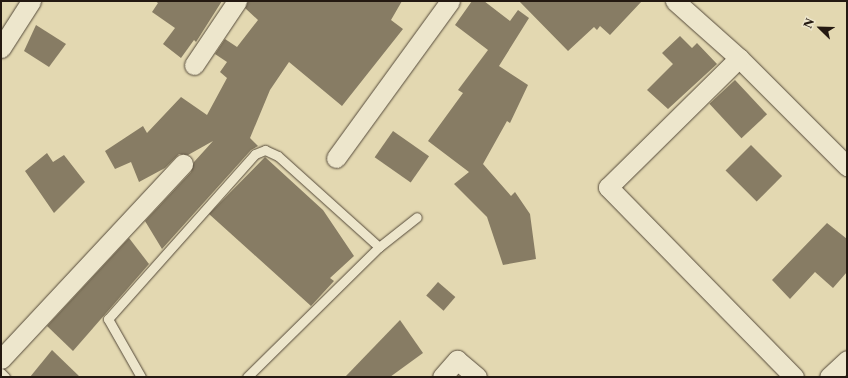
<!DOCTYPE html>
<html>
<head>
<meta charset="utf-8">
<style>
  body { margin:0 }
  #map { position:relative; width:848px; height:378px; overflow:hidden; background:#e3d8b1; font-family:"Libre Caslon Text",serif }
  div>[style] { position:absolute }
  .building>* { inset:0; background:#877c64; transform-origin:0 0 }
  .roads { filter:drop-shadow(0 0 1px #544939) drop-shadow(0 0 1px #544939) }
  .service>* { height:9px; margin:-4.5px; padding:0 4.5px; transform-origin:4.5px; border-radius:4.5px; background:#ede6cc }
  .minor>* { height:19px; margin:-9.5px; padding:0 9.5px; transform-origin:9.5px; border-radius:9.5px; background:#ede6cc }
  span { translate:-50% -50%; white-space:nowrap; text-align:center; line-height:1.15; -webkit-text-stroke:3.5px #ede6cc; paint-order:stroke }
  .frame { position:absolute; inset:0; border:2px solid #241911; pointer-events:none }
  .north { position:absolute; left:800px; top:8px; width:40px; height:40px; -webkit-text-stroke:3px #ede6cc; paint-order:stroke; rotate:293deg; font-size:11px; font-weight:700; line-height:16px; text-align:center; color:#241911 }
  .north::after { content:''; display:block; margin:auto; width:14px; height:18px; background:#241911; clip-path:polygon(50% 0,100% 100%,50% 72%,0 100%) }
</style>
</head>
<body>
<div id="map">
  <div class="building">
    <i style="clip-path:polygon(155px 1px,222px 1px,196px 42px,194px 40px,181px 58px,163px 44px,175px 28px,152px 12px,158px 3px)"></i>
    <i style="clip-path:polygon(248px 1px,402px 1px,391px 20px,403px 29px,342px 106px,289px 62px,270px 90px,250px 138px,258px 146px,251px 150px,162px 249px,145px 221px,191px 172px,194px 162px,213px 141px,188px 155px,179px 154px,165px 168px,139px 182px,131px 162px,115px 169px,105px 151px,143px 126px,147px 133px,181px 97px,207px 115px,227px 78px,220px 72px,227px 62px,215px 54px,225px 39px,237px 47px,258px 20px,245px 8px)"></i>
    <i style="clip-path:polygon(472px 1px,484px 1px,510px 21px,518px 10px,529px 18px,499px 66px,528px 85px,510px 123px,507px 121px,483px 164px,511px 196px,515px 192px,530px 214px,536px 259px,503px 265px,487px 217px,454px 184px,469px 172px,428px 141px,463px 93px,458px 90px,488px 50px,455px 25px)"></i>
    <i style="clip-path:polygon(519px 1px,642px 1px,610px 35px,600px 26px,597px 30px,594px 27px,568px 51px)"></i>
    <i style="clip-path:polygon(36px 25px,66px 44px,49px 67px,24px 51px)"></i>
    <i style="clip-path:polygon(680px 36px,692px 48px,697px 43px,717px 64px,668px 109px,647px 90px,673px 64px,662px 53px)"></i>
    <i style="left:735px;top:80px;width:47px;height:35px;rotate:47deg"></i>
    <i style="left:393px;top:131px;width:44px;height:32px;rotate:35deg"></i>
    <i style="left:751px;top:145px;width:44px;height:36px;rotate:45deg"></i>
    <i style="clip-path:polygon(47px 153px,53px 162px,64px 155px,85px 182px,54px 213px,25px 171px)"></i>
    <i style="clip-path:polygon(265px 157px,323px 210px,354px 256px,330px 278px,334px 281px,311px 306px,209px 214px)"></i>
    <i style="clip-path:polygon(827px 223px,847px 239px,847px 272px,833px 288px,815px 272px,790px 299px,772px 280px)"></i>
    <i style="clip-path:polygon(129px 238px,149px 264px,73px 351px,47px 326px)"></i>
    <i style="left:438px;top:282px;width:23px;height:18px;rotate:41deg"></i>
    <i style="clip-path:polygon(400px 320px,423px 353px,390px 377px,345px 377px)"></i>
    <i style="clip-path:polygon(52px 350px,80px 377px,30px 377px)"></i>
  </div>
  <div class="roads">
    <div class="service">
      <i style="left:1px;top:373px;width:6px;rotate:45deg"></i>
      <i style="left:141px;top:377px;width:67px;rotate:-119.6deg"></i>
      <i style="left:108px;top:319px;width:221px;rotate:-48.3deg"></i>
      <i style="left:255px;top:154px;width:11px;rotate:-22deg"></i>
      <i style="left:265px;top:150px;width:14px;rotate:25deg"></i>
      <i style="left:278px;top:156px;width:136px;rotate:42deg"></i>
      <i style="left:247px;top:377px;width:185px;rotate:-44.6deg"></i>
      <i style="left:379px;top:247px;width:48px;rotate:-38.3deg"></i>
    </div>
    <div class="minor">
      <i style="left:675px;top:1px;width:86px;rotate:41.7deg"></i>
      <i style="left:739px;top:58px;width:153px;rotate:45deg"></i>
      <i style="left:1px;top:48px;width:56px;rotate:-57.4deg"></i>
      <i style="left:739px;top:58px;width:184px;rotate:135.4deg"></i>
      <i style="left:608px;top:187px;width:266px;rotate:45.6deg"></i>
      <i style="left:194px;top:65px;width:77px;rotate:-56.1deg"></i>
      <i style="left:336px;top:158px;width:194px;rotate:-54deg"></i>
      <i style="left:1px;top:359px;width:267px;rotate:-47deg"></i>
      <i style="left:442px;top:377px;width:23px;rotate:-49deg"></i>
      <i style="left:457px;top:360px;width:26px;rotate:40deg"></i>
      <i style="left:829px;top:377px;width:25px;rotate:-43deg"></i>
    </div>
  </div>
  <div class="frame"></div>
  <div class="north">N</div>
</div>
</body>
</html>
